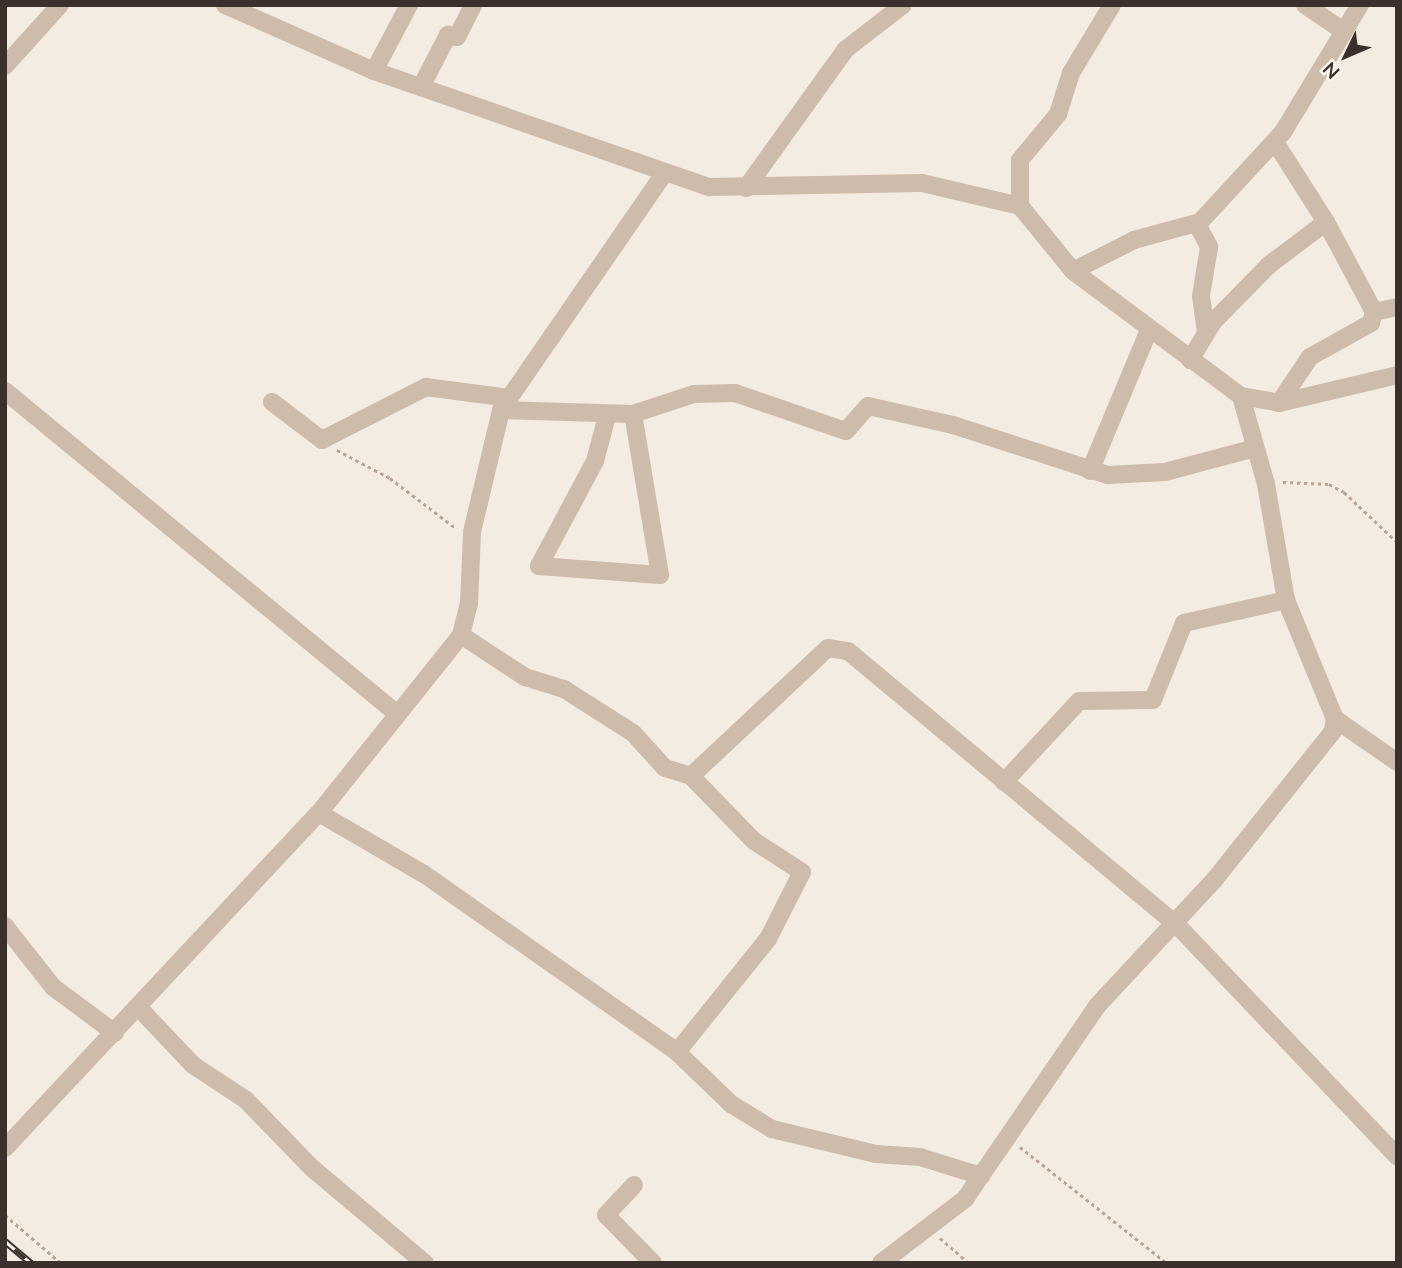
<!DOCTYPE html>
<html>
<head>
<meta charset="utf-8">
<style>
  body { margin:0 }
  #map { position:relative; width:1402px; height:1268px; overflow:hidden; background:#f4ebe1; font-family:Mulish,sans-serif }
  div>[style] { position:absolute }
  .path>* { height:2.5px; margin-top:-1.25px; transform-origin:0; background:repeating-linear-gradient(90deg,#b9a596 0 3.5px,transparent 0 7px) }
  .minor>* { height:18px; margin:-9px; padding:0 9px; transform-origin:9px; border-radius:9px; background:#cdbbac }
  .rail>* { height:7px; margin-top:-3.5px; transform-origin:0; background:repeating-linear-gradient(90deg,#fbf5ee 0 13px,#3b302b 0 26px); box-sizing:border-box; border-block:2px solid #3b302b }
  span { translate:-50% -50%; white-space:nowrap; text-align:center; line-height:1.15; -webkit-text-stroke:5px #fbf5ee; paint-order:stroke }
  .frame { position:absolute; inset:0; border:7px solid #3b302b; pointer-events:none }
  .north { position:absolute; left:1311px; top:21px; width:70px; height:70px; -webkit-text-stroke:5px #fbf5ee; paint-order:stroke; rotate:226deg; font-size:19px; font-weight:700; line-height:28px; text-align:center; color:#3b302b }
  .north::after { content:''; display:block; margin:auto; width:24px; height:32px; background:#3b302b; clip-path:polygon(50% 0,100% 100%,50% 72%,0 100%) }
</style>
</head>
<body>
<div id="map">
  <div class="path">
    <i style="left:337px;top:450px;width:60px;rotate:27.8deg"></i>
    <i style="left:390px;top:478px;width:84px;rotate:37.3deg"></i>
    <i style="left:1283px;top:482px;width:46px;rotate:2.5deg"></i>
    <i style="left:1329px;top:484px;width:17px;rotate:28deg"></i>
    <i style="left:1344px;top:492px;width:73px;rotate:43.3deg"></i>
    <i style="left:1020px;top:1147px;width:187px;rotate:38.3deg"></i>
    <i style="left:5px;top:1215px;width:74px;rotate:40.6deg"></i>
    <i style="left:940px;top:1238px;width:38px;rotate:41deg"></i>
  </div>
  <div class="minor">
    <i style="left:225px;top:5px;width:163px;rotate:23.9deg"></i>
    <i style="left:374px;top:71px;width:355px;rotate:19.1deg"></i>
    <i style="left:709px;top:187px;width:213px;rotate:-1.1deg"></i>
    <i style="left:922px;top:183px;width:101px;rotate:13.2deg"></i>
    <i style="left:1020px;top:206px;width:84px;rotate:50.8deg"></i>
    <i style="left:1073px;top:271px;width:209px;rotate:36.7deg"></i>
    <i style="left:1241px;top:396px;width:39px;rotate:10deg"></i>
    <i style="left:1279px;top:403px;width:121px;rotate:-13.3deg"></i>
    <i style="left:1305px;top:5px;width:45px;rotate:34deg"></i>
    <i style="left:5px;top:66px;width:82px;rotate:-48deg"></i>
    <i style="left:374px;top:71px;width:75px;rotate:-62.1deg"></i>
    <i style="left:421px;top:87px;width:59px;rotate:-62.6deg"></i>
    <i style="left:448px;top:35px;width:9px;rotate:13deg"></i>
    <i style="left:457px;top:37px;width:36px;rotate:-63deg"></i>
    <i style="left:1275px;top:142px;width:95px;rotate:57.5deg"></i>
    <i style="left:746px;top:188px;width:170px;rotate:-54.3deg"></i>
    <i style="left:845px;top:50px;width:73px;rotate:-37.8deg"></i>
    <i style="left:1020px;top:206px;width:46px;rotate:-90deg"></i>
    <i style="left:1020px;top:160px;width:60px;rotate:-50.4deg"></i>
    <i style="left:1058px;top:114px;width:43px;rotate:-72.4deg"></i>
    <i style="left:1071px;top:73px;width:79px;rotate:-58.9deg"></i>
    <i style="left:1197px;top:224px;width:26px;rotate:62deg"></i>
    <i style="left:1209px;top:247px;width:50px;rotate:99.3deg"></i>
    <i style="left:1201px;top:296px;width:35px;rotate:82deg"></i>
    <i style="left:1073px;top:271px;width:68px;rotate:-26.9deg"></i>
    <i style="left:1134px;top:240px;width:68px;rotate:-15.3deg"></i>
    <i style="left:1200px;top:222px;width:122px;rotate:-47.3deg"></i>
    <i style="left:1283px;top:132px;width:149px;rotate:-58.8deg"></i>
    <i style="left:1190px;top:360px;width:44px;rotate:-58.8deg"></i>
    <i style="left:1213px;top:322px;width:80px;rotate:-45.5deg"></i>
    <i style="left:1269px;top:265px;width:71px;rotate:-37deg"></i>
    <i style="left:1326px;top:222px;width:102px;rotate:61.9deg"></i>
    <i style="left:1374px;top:312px;width:24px;rotate:-12deg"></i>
    <i style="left:5px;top:391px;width:505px;rotate:39.46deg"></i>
    <i style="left:272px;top:402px;width:63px;rotate:37.2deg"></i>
    <i style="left:322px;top:440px;width:117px;rotate:-27deg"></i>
    <i style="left:426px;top:387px;width:84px;rotate:7.5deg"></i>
    <i style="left:1279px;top:403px;width:55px;rotate:-56deg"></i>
    <i style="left:1310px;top:357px;width:70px;rotate:-29.1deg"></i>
    <i style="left:1371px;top:323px;width:11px;rotate:-75deg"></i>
    <i style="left:501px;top:410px;width:132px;rotate:1.7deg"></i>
    <i style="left:633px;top:414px;width:64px;rotate:-18.2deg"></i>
    <i style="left:694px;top:394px;width:41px;rotate:-1.4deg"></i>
    <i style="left:735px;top:393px;width:117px;rotate:18.9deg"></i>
    <i style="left:846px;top:431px;width:33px;rotate:-49deg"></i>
    <i style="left:868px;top:406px;width:87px;rotate:12.6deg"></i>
    <i style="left:953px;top:425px;width:163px;rotate:17.9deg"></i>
    <i style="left:1108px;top:475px;width:57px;rotate:-3deg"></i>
    <i style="left:1165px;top:472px;width:93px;rotate:-14.9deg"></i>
    <i style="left:607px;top:416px;width:47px;rotate:104.9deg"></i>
    <i style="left:595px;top:461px;width:119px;rotate:118.1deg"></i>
    <i style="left:539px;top:566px;width:121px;rotate:4.3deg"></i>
    <i style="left:660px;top:575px;width:163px;rotate:-99.5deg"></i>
    <i style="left:1090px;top:471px;width:153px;rotate:-67.3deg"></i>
    <i style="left:461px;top:635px;width:77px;rotate:33.3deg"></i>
    <i style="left:525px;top:677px;width:41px;rotate:17.1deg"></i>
    <i style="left:564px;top:689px;width:82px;rotate:32.5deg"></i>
    <i style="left:633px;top:733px;width:47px;rotate:47.6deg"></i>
    <i style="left:665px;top:768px;width:27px;rotate:17deg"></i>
    <i style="left:691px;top:776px;width:187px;rotate:-43.1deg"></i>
    <i style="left:828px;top:648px;width:20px;rotate:9deg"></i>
    <i style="left:848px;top:651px;width:425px;rotate:39.8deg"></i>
    <i style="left:1175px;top:923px;width:322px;rotate:46.4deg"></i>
    <i style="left:1335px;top:719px;width:75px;rotate:34.7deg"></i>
    <i style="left:1004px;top:782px;width:110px;rotate:-47.2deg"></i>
    <i style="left:1079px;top:701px;width:74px;rotate:-0.8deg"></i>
    <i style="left:1153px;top:700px;width:83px;rotate:-68.1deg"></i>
    <i style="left:1184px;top:623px;width:105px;rotate:-12.7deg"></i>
    <i style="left:319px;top:813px;width:121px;rotate:30.2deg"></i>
    <i style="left:424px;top:874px;width:309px;rotate:35.1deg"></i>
    <i style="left:677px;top:1052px;width:75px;rotate:43.9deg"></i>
    <i style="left:731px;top:1104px;width:48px;rotate:31.4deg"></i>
    <i style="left:772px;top:1129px;width:107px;rotate:13.5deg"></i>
    <i style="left:876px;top:1154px;width:44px;rotate:3.9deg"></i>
    <i style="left:920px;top:1157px;width:64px;rotate:17.3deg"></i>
    <i style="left:5px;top:926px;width:78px;rotate:51.8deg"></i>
    <i style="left:53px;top:987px;width:77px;rotate:36.6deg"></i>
    <i style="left:138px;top:1007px;width:80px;rotate:46.5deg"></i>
    <i style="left:193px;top:1065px;width:64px;rotate:33.4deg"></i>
    <i style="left:246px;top:1100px;width:95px;rotate:45.9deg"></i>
    <i style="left:312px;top:1168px;width:148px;rotate:40.1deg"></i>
    <i style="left:677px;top:1052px;width:145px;rotate:-51.2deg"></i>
    <i style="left:768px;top:939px;width:75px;rotate:-63.1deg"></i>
    <i style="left:802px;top:872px;width:57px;rotate:-147.1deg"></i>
    <i style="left:754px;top:841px;width:91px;rotate:-134.1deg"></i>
    <i style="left:5px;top:1148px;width:459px;rotate:-46.9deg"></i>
    <i style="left:319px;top:813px;width:228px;rotate:-51.4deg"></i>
    <i style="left:461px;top:635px;width:32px;rotate:-76deg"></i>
    <i style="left:469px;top:604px;width:72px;rotate:-87.6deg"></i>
    <i style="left:472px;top:532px;width:125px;rotate:-76.6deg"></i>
    <i style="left:501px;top:410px;width:285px;rotate:-55.4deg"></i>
    <i style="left:634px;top:1185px;width:41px;rotate:133deg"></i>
    <i style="left:606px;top:1215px;width:67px;rotate:45.6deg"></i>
    <i style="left:881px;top:1263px;width:106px;rotate:-37.3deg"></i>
    <i style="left:965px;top:1199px;width:234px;rotate:-55.6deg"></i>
    <i style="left:1097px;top:1006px;width:173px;rotate:-47.1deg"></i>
    <i style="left:1215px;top:879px;width:189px;rotate:-51.4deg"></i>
    <i style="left:1333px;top:731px;width:12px;rotate:-81deg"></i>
    <i style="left:1335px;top:719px;width:129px;rotate:-112.4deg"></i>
    <i style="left:1286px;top:600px;width:118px;rotate:-99.8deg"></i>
    <i style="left:1266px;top:484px;width:91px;rotate:-105.9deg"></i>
  </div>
  <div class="rail">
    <i style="left:5px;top:1241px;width:34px;rotate:40deg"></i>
  </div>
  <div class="frame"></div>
  <div class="north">N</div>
</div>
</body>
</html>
